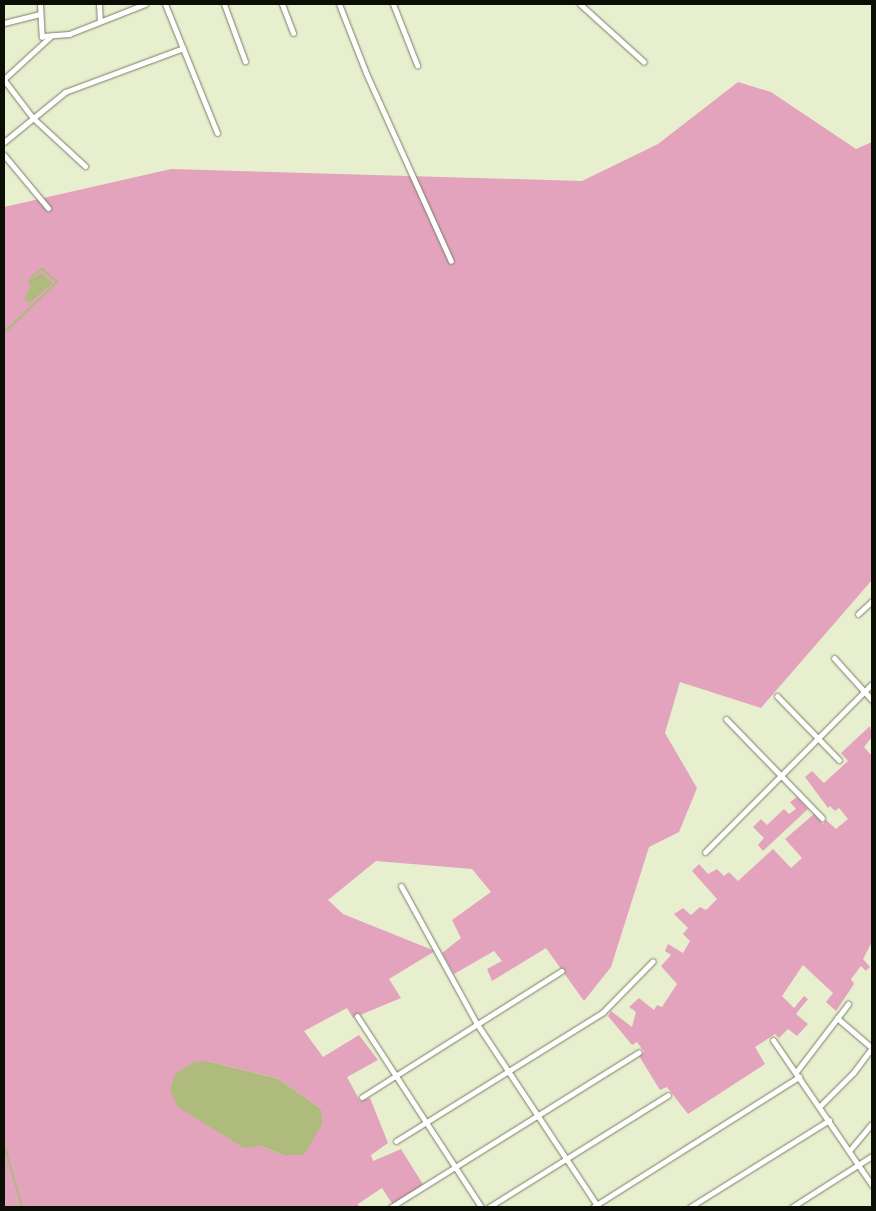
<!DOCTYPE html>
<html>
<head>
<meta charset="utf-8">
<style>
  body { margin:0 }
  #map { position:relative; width:876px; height:1211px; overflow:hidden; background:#e7efcf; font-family:Poppins,sans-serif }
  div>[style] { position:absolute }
  .green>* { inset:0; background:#e3a3bd }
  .water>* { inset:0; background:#aebb7c }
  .stream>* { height:2px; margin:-1px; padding:0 1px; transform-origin:1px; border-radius:1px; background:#aebb7c }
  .roads { filter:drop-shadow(0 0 1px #787f62) drop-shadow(0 0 1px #787f62) }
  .minor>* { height:5px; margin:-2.5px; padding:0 2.5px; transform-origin:2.5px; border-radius:2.5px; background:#fff }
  span { translate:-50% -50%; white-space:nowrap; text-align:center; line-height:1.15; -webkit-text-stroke:4px #fff; paint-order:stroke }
  .frame { position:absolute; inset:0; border:5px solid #0b0e04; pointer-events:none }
</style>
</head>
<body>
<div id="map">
  <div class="green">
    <i style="clip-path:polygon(evenodd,738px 82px,771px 92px,856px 149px,872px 142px,872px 580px,761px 708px,680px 682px,665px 733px,697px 788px,679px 832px,649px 847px,611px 967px,584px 1001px,546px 948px,492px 981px,487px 969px,502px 961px,494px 951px,454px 974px,442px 953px,461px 938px,452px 920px,491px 892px,472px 869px,376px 861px,328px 900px,343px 914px,435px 951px,389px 979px,401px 998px,353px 1018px,347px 1008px,304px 1031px,323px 1057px,359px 1035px,378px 1060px,347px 1077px,360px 1101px,370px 1098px,388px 1143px,371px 1155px,373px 1161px,401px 1149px,424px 1186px,393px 1205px,382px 1188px,358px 1204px,359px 1207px,4px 1207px,4px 207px,171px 169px,582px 181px,658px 144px,738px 82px,207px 1061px,279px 1079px,321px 1109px,283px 1155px,261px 1146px,178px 1107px,207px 1061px)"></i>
    <i style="clip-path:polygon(870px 726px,872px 737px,864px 747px,872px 756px,872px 942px,863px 959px,870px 967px,866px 971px,861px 966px,851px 979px,854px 984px,836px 1011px,826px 1002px,833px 993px,803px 965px,782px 996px,794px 1008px,804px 996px,808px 999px,796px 1014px,808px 1024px,797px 1036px,788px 1029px,779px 1038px,775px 1034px,755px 1047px,765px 1064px,688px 1114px,667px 1087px,660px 1090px,639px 1056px,644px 1052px,637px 1042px,632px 1045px,608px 1016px,611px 1011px,632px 1027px,636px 1012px,629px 1007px,639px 998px,654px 1010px,657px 1005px,662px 1007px,677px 984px,661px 966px,671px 955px,665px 951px,668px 944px,683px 953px,690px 941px,683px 934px,688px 928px,674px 914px,683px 908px,691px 915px,700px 907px,706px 910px,717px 899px,692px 871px,699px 864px,708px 874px,717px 869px,724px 876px,729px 872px,738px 881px,773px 849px,791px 868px,802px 858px,785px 839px,814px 814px,823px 824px,826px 820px,836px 829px,848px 819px,839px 808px,835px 811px,830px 806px,828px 808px,805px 777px,812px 771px,824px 783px,848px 761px,841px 753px)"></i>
    <i style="clip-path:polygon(797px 797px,808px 809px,763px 851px,758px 845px,764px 838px,753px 827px,761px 819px,767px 825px,784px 809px,789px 814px,796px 809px,790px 802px)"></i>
  </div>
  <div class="water">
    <i style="clip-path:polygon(42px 273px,53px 283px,29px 303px,24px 300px,31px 286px,28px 281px)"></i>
    <i style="clip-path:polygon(207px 1061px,279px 1079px,321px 1109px,322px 1124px,304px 1155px,283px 1155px,261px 1146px,244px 1148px,178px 1107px,170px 1091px,174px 1075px,193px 1062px)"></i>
  </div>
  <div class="stream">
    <i style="left:4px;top:333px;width:74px;rotate:-43.9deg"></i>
    <i style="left:57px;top:282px;width:20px;rotate:-139deg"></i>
    <i style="left:42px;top:269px;width:14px;rotate:144deg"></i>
    <i style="left:4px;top:1144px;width:66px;rotate:74.1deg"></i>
  </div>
  <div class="roads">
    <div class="minor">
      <i style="left:40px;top:4px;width:33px;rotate:87deg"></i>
      <i style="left:99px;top:4px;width:17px;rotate:87deg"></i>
      <i style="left:165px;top:4px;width:139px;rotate:68deg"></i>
      <i style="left:224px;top:4px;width:61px;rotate:69.8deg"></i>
      <i style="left:282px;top:4px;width:31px;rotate:69deg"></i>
      <i style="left:339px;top:4px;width:74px;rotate:68.6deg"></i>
      <i style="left:366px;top:73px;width:206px;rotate:65.7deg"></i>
      <i style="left:393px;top:4px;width:66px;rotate:68.5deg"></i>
      <i style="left:580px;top:4px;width:86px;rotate:42.2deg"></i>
      <i style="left:4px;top:23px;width:37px;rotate:-14deg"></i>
      <i style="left:42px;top:36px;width:27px;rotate:-4deg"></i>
      <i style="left:69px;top:34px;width:82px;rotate:-21.5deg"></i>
      <i style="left:4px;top:79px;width:64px;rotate:-42.5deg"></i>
      <i style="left:4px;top:80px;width:48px;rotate:52.7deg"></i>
      <i style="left:33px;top:118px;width:71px;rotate:42.7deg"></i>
      <i style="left:4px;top:142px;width:79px;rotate:-39.3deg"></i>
      <i style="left:65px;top:92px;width:126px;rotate:-20.4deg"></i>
      <i style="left:4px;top:155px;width:69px;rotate:50.3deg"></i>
      <i style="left:858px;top:614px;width:19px;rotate:-43deg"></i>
      <i style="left:834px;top:658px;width:57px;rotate:47.9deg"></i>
      <i style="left:777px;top:696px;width:89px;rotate:45.9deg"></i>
      <i style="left:726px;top:719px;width:138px;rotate:45.9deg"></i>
      <i style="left:705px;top:852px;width:237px;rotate:-45.2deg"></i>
      <i style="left:401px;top:886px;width:158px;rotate:61.2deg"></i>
      <i style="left:477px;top:1024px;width:219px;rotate:56.5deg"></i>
      <i style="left:357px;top:1016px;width:228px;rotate:57deg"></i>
      <i style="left:837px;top:1018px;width:46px;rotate:40.6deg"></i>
      <i style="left:773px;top:1040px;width:176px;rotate:55.7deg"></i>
      <i style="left:796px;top:1072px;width:86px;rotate:-52.6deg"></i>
      <i style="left:362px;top:1097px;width:236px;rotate:-32.3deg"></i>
      <i style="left:819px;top:1107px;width:48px;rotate:-45deg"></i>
      <i style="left:853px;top:1073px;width:31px;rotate:-53deg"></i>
      <i style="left:396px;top:1141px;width:244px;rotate:-31.9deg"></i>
      <i style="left:603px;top:1012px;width:71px;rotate:-45.6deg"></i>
      <i style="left:849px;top:1151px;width:35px;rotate:-50deg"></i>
      <i style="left:391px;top:1207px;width:292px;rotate:-32deg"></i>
      <i style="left:489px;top:1207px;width:211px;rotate:-32deg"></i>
      <i style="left:593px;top:1207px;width:244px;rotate:-32.3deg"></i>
      <i style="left:690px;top:1207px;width:164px;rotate:-32deg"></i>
      <i style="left:792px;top:1207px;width:95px;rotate:-32.5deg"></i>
    </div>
  </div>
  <div class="frame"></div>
</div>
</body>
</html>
